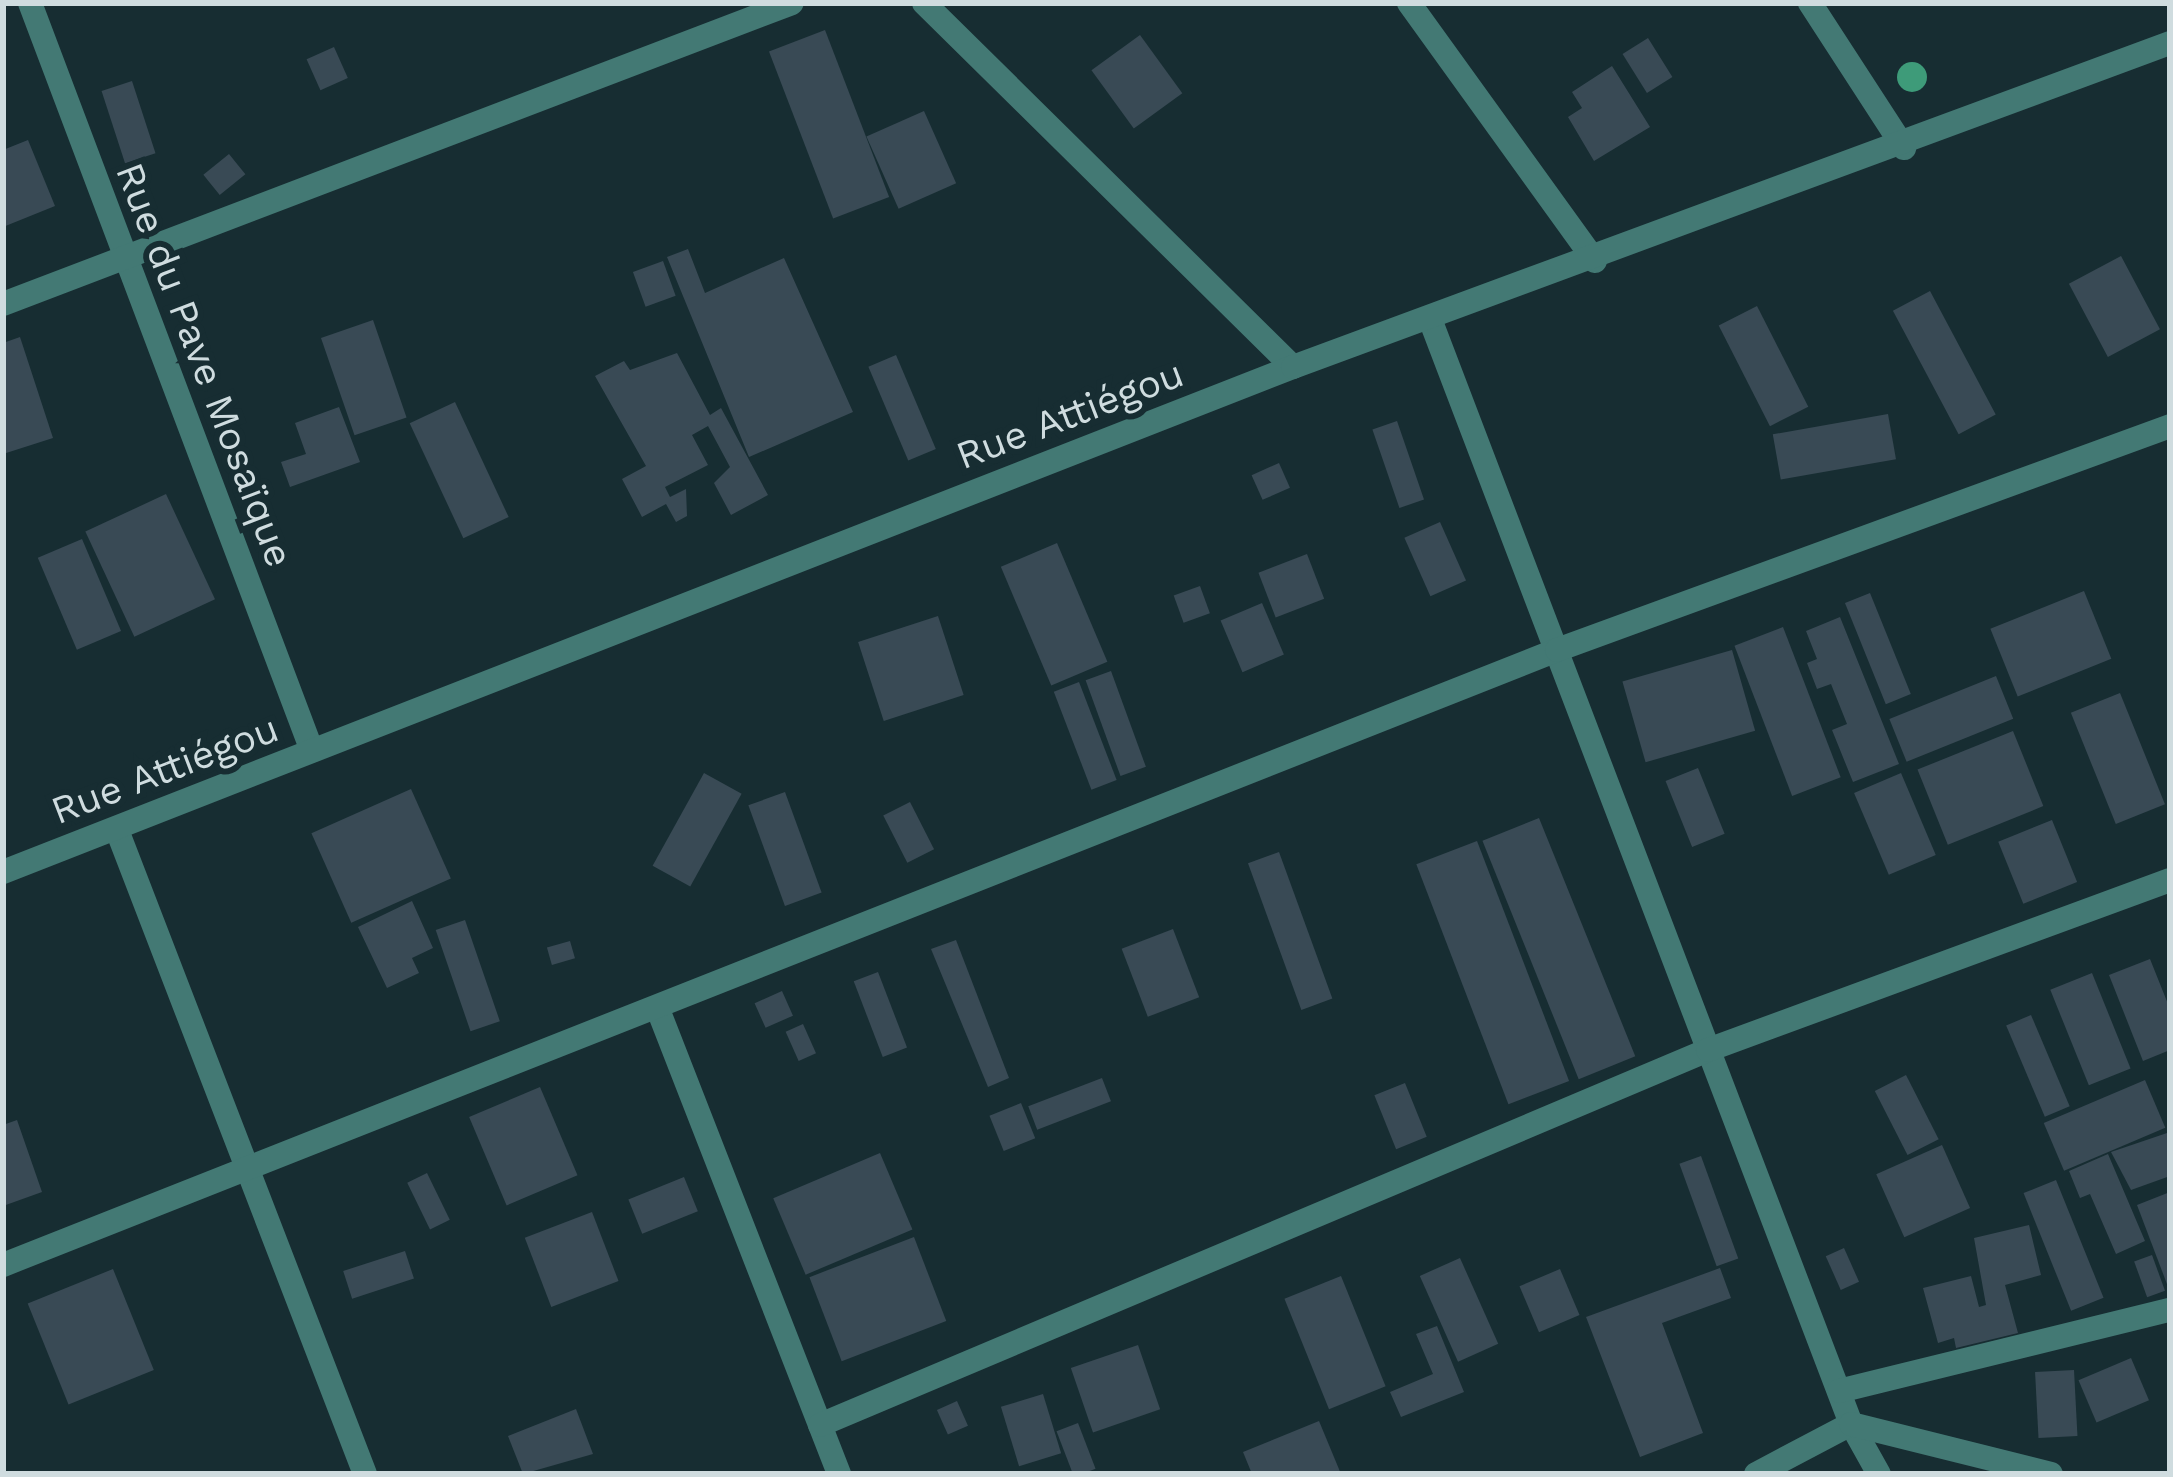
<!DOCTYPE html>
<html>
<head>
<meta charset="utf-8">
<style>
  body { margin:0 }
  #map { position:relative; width:2173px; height:1477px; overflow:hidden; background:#172d32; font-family:"Work Sans",sans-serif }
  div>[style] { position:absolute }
  .building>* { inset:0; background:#394a55; transform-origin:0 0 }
  .street>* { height:24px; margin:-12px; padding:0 12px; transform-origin:12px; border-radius:12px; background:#437974 }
  .trees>* { width:30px; height:30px; margin:-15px; border-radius:50%; background:#3e9b79 }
  span { translate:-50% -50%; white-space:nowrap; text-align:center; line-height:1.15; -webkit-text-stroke:12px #172d32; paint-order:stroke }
  .street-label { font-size:39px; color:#cfdcdf }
  .frame { position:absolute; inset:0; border:6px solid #cfdcdf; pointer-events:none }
</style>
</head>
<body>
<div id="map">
  <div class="building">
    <i style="left:825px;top:30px;width:179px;height:60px;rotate:69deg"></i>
    <i style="left:1140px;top:35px;width:72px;height:60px;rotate:54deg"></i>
    <i style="left:1648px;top:38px;width:46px;height:30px;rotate:58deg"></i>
    <i style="left:334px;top:47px;width:34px;height:30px;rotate:66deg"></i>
    <i style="clip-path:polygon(1612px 66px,1650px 127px,1594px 161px,1568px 117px,1582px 108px,1572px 92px)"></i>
    <i style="left:132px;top:81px;width:76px;height:32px;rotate:72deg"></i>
    <i style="left:924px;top:111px;width:79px;height:63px;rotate:66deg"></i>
    <i style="clip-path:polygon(28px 140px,55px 206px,3px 227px,3px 150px)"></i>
    <i style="left:229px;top:154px;width:26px;height:33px;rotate:51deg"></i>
    <i style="clip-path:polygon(688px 249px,705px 293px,784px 258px,853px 412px,749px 457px,667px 257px)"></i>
    <i style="left:2121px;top:256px;width:83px;height:59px;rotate:62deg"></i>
    <i style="left:663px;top:261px;width:37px;height:32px;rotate:70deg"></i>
    <i style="left:1930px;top:291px;width:140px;height:42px;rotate:62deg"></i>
    <i style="left:1757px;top:306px;width:113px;height:43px;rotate:63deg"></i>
    <i style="left:373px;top:320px;width:103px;height:55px;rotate:71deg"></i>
    <i style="clip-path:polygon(20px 337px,53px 438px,3px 454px,3px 343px)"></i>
    <i style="clip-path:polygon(677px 353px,710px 415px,721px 408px,768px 495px,731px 515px,714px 483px,730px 467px,708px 426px,692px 435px,708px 465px,665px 487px,670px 497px,686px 489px,687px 516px,676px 522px,666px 504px,642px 517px,622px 479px,646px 466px,595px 376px,624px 361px,630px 370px)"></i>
    <i style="left:896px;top:355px;width:102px;height:30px;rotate:67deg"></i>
    <i style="left:455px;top:402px;width:127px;height:50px;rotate:65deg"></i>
    <i style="clip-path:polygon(339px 407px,360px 462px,290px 487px,281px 462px,306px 454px,295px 423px)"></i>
    <i style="left:1888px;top:414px;width:46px;height:117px;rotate:80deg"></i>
    <i style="left:1397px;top:421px;width:83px;height:26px;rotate:71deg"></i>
    <i style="left:1279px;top:463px;width:27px;height:30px;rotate:66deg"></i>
    <i style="left:166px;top:494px;width:116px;height:89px;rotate:65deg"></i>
    <i style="left:1440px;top:522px;width:64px;height:39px;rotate:66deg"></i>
    <i style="left:82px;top:539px;width:100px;height:48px;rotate:67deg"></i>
    <i style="left:1057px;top:543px;width:129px;height:61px;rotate:67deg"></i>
    <i style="left:1307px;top:554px;width:48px;height:52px;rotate:69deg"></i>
    <i style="left:1200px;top:586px;width:29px;height:28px;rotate:70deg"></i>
    <i style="left:2084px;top:591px;width:73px;height:101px;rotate:68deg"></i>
    <i style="left:1870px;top:593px;width:109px;height:27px;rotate:68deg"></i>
    <i style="left:1262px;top:603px;width:56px;height:45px;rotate:67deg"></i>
    <i style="left:938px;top:616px;width:83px;height:84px;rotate:72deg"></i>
    <i style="clip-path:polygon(1840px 617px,1899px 764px,1853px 782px,1832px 730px,1847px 724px,1831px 684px,1817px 689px,1807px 663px,1817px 659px,1806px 631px)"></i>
    <i style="left:1783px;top:627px;width:161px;height:52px;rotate:69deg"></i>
    <i style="left:1732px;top:650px;width:84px;height:114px;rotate:74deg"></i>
    <i style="left:1111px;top:671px;width:102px;height:27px;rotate:70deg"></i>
    <i style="left:1996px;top:676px;width:46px;height:115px;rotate:68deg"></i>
    <i style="left:1079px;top:682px;width:105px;height:27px;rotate:69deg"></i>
    <i style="left:2120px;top:693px;width:120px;height:53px;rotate:68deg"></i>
    <i style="left:2013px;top:731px;width:81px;height:103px;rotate:68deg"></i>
    <i style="left:1698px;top:768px;width:71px;height:35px;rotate:68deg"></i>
    <i style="left:704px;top:773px;width:43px;height:106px;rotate:29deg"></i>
    <i style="left:1901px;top:773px;width:89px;height:51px;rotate:67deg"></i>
    <i style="left:411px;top:789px;width:98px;height:109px;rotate:66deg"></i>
    <i style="left:785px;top:792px;width:107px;height:39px;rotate:70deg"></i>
    <i style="left:910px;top:802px;width:53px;height:30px;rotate:63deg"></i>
    <i style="left:1539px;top:818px;width:257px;height:61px;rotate:68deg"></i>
    <i style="left:2052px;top:820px;width:67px;height:58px;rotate:68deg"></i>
    <i style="left:1477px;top:841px;width:257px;height:65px;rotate:69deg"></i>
    <i style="left:1279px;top:852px;width:156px;height:33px;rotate:70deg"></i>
    <i style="clip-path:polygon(412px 901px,433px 948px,412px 958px,419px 973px,387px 988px,358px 927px)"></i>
    <i style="left:465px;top:920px;width:107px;height:31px;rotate:71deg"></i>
    <i style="left:1173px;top:929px;width:73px;height:55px;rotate:69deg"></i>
    <i style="clip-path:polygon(956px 940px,1009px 1078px,988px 1087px,931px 949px)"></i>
    <i style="left:570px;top:941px;width:18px;height:24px;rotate:74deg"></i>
    <i style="clip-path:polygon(2150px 959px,2170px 1009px,2170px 1050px,2143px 1061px,2109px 975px)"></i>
    <i style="left:878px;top:972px;width:81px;height:26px;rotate:69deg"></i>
    <i style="left:2092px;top:973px;width:103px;height:45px;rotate:68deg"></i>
    <i style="left:782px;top:991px;width:27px;height:30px;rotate:66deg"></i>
    <i style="left:2031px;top:1015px;width:99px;height:27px;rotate:67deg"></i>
    <i style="left:803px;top:1024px;width:32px;height:19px;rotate:66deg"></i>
    <i style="left:1906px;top:1075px;width:72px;height:35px;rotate:63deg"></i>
    <i style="left:1102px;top:1078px;width:25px;height:79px;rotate:69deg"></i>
    <i style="left:2145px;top:1080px;width:52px;height:110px;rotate:67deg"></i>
    <i style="left:1405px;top:1083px;width:58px;height:33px;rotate:68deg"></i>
    <i style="left:540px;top:1087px;width:96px;height:77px;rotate:67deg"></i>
    <i style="left:1021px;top:1103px;width:38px;height:34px;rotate:68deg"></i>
    <i style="clip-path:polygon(17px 1120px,42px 1192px,3px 1206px,3px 1125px)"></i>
    <i style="clip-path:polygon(2170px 1132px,2170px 1176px,2131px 1190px,2111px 1152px)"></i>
    <i style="left:1942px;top:1145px;width:69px;height:72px;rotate:66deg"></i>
    <i style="left:880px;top:1153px;width:83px;height:116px;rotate:67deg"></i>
    <i style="clip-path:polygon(2108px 1154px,2145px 1241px,2116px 1254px,2090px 1194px,2080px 1198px,2069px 1171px)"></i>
    <i style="left:1701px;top:1156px;width:109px;height:23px;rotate:70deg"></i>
    <i style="left:427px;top:1173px;width:52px;height:22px;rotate:64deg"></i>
    <i style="left:684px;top:1177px;width:37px;height:60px;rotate:68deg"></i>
    <i style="left:2056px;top:1180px;width:127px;height:35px;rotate:68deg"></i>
    <i style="clip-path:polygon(2170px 1192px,2170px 1292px,2137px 1205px)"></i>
    <i style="left:592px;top:1212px;width:74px;height:72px;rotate:69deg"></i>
    <i style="clip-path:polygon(2029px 1225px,2041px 1275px,2005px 1285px,2018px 1333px,1956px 1348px,1954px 1338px,1938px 1343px,1923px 1288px,1971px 1276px,1979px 1307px,1986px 1305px,1974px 1238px)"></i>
    <i style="left:914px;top:1237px;width:90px;height:112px;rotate:69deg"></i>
    <i style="left:1844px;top:1248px;width:37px;height:20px;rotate:66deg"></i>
    <i style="left:405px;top:1251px;width:29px;height:65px;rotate:72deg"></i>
    <i style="left:2152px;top:1255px;width:38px;height:19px;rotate:70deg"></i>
    <i style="left:1460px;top:1258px;width:94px;height:44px;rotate:66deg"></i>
    <i style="clip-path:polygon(1720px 1268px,1731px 1298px,1662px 1323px,1703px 1433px,1640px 1457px,1586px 1317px)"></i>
    <i style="left:113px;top:1269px;width:109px;height:92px;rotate:68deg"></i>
    <i style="left:1560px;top:1269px;width:50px;height:44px;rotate:67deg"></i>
    <i style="left:1341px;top:1276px;width:119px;height:61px;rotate:68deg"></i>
    <i style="clip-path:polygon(1437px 1326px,1464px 1392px,1401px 1417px,1390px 1392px,1433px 1374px,1416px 1334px)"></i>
    <i style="left:1138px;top:1345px;width:68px;height:71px;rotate:71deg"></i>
    <i style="left:2131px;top:1358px;width:46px;height:57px;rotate:67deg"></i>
    <i style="left:2074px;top:1370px;width:66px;height:39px;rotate:87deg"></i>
    <i style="left:1043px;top:1394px;width:62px;height:44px;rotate:73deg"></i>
    <i style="left:957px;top:1401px;width:27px;height:22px;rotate:66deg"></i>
    <i style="clip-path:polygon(576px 1409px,593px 1454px,523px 1474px,508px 1436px)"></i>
    <i style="clip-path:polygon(1319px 1421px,1341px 1474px,1252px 1474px,1243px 1452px)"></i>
    <i style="left:1078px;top:1423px;width:49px;height:23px;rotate:69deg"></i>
  </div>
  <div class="street">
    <i style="left:30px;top:3px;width:799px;rotate:69.34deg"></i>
    <i style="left:924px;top:3px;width:518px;rotate:44.61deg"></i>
    <i style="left:1409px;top:3px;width:318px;rotate:54.2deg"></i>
    <i style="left:1810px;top:3px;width:173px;rotate:57deg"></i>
    <i style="left:3px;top:304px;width:844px;rotate:-20.88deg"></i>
    <i style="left:1430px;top:319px;width:1182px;rotate:69.14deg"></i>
    <i style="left:1851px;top:1424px;width:57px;rotate:60.8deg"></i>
    <i style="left:117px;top:830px;width:690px;rotate:68.94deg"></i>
    <i style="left:3px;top:872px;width:1385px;rotate:-21.38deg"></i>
    <i style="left:1293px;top:367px;width:935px;rotate:-20.28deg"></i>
    <i style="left:659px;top:1012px;width:496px;rotate:68.7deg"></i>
    <i style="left:3px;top:1265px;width:1671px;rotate:-21.59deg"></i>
    <i style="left:1557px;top:650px;width:653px;rotate:-20.07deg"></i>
    <i style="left:1839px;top:1391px;width:341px;rotate:-13.8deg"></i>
    <i style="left:820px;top:1425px;width:964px;rotate:-22.89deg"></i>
    <i style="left:1708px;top:1050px;width:492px;rotate:-20.2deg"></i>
    <i style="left:1756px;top:1474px;width:107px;rotate:-27.8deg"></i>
    <i style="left:1851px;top:1424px;width:206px;rotate:14deg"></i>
  </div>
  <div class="trees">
    <i style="left:1912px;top:77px"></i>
  </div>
  <div class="street-label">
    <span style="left:204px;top:365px;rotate:69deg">Rue du Pave Mosaïque</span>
    <span style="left:1070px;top:415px;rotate:-21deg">Rue Attiégou</span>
    <span style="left:165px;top:770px;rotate:-21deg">Rue Attiégou</span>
  </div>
  <div class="frame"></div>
</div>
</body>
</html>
